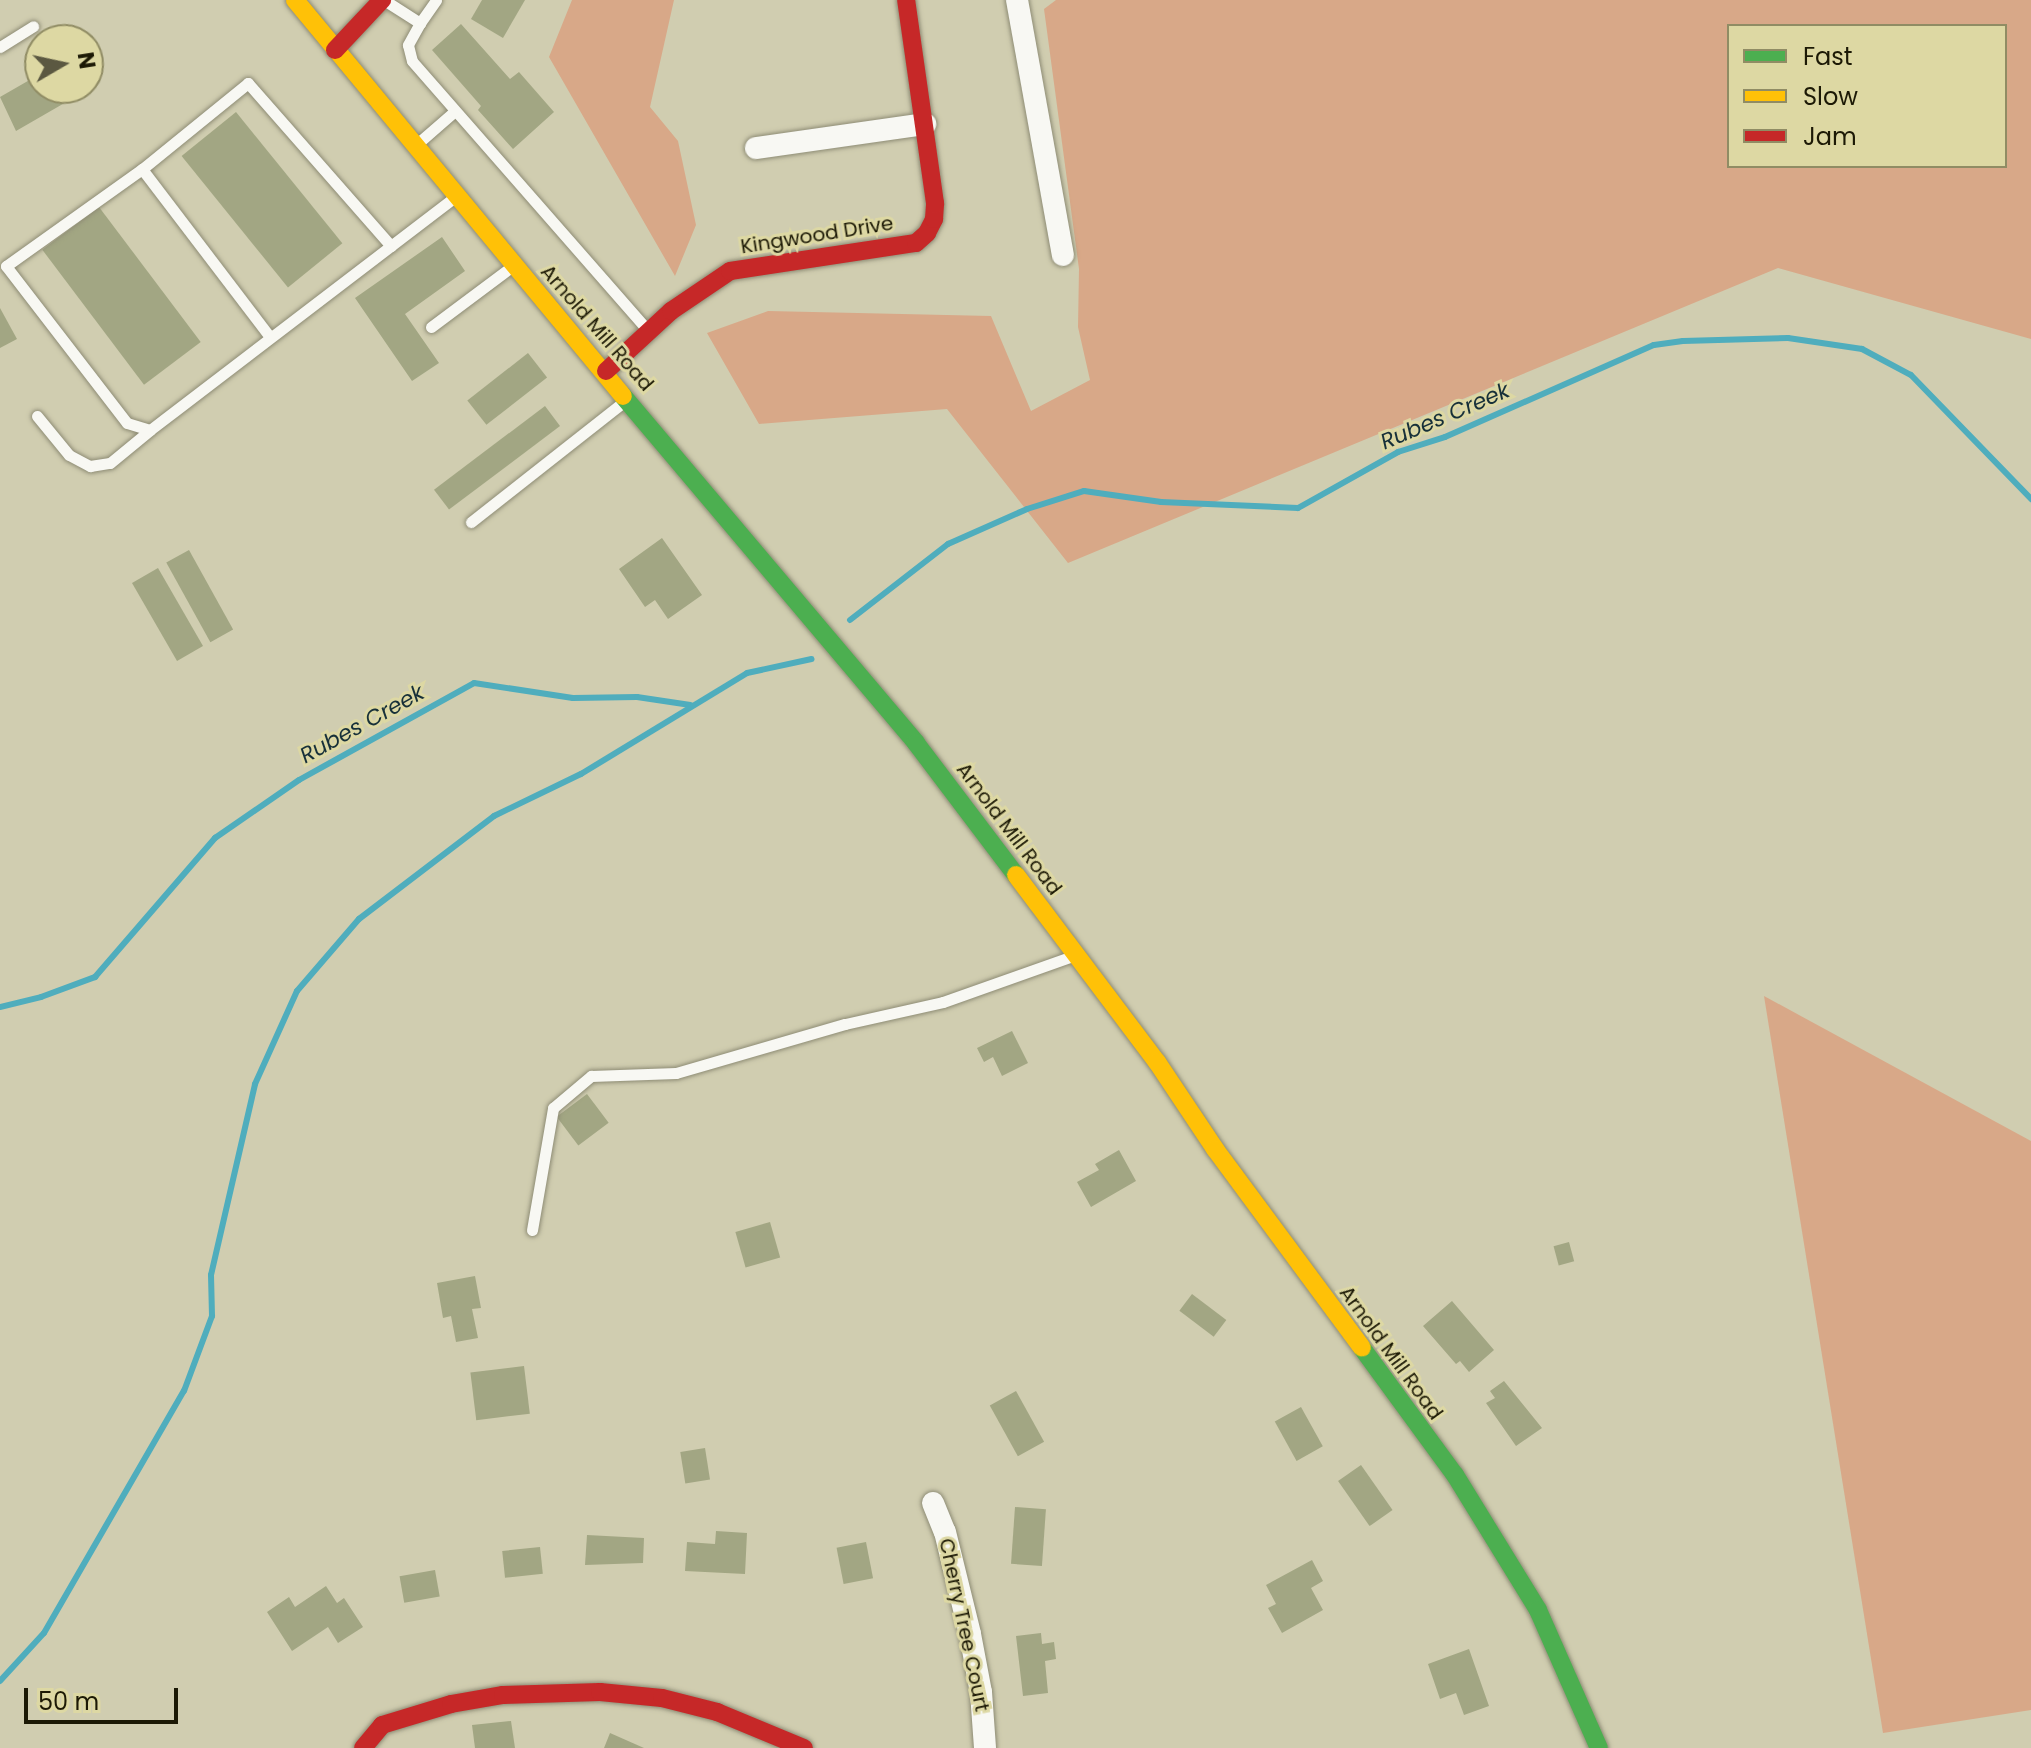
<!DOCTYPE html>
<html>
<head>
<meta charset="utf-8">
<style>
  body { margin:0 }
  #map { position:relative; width:2031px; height:1748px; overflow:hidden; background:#d0cdb0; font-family:Poppins,sans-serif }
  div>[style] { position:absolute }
  .green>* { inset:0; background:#d8a888 }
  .stream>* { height:6px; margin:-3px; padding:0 3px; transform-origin:3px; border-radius:3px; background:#4fadbd }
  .building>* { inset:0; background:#a2a683; transform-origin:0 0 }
  .roads { filter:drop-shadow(0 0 2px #8e8c75) drop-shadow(0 0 2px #8e8c75) }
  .lane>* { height:11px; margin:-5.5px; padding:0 5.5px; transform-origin:5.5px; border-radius:5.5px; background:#f8f8f3 }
  .street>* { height:22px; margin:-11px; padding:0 11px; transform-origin:11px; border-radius:11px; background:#f8f8f3 }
  .fast>* { height:18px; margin:-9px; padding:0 9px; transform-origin:9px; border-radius:9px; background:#4caf50 }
  .slow>* { height:18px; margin:-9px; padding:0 9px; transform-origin:9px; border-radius:9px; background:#ffc107 }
  .jam>* { height:18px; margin:-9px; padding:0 9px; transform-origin:9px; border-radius:9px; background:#c62828 }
  span { translate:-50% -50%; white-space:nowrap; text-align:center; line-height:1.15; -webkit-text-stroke:6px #ddd8a3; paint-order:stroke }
  .street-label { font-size:20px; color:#1c1905 }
  .water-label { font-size:22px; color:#173039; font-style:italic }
  .legend { position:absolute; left:1727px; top:24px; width:280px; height:144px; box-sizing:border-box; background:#ddd8a3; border:2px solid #908c64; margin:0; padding:10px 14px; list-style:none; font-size:24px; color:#1c1905 }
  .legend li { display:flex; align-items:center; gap:16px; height:40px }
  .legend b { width:40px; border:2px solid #908c64 }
  .north { position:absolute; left:24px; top:24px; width:80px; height:80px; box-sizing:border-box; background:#ddd8a3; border:2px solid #908c64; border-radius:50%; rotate:81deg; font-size:22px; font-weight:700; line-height:32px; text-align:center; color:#1c1905 }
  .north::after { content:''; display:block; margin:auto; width:28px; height:36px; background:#5b5841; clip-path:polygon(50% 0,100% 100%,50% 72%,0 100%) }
  .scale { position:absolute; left:24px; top:1688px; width:154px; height:36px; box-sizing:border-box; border:4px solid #1c1905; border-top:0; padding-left:10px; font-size:24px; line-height:28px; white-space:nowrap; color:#1c1905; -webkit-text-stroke:6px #ddd8a3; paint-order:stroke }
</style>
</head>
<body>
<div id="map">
  <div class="green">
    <i style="clip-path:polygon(572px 0,674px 0,650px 107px,678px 141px,696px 225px,675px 276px,549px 57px)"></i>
    <i style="clip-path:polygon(evenodd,1056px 0,2031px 0,2031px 339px,1778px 268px,1068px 563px,947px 409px,759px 424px,707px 333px,768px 311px,991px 316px,1031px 411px,1090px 380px,1078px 327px,1079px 269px,1044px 9px,1056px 0,1729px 26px,2005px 26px,2005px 166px,1729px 166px,1729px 26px)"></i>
    <i style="clip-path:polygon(1764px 996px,2031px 1141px,2031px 1710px,1883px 1733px)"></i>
  </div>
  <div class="stream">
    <i style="left:850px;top:620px;width:124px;rotate:-37.8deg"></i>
    <i style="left:948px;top:544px;width:86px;rotate:-23.9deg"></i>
    <i style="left:1027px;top:509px;width:60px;rotate:-17.5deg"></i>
    <i style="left:1084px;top:491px;width:78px;rotate:8.1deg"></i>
    <i style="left:1161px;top:502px;width:137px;rotate:2.5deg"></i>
    <i style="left:1298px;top:508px;width:115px;rotate:-29.2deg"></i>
    <i style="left:1398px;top:452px;width:49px;rotate:-17.7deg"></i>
    <i style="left:1445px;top:437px;width:228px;rotate:-23.8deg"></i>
    <i style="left:1654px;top:345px;width:29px;rotate:-8deg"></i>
    <i style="left:1683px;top:341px;width:105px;rotate:-1.6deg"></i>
    <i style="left:1788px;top:338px;width:75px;rotate:8.5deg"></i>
    <i style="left:1862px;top:349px;width:55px;rotate:28deg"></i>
    <i style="left:1911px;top:375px;width:173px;rotate:45.9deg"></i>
    <i style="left:0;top:1007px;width:42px;rotate:-13.7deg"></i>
    <i style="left:41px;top:997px;width:58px;rotate:-20.3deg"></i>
    <i style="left:95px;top:977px;width:184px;rotate:-49.2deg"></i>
    <i style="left:215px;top:838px;width:102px;rotate:-34.6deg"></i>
    <i style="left:299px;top:780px;width:200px;rotate:-29deg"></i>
    <i style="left:474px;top:683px;width:100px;rotate:8.6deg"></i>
    <i style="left:573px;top:698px;width:64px;rotate:-0.9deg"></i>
    <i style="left:637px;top:697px;width:54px;rotate:8.6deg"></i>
    <i style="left:0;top:1681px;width:65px;rotate:-47.5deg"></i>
    <i style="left:44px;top:1633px;width:280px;rotate:-60deg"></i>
    <i style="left:184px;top:1391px;width:80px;rotate:-69.5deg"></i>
    <i style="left:212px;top:1316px;width:41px;rotate:-91.4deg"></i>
    <i style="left:211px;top:1275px;width:196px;rotate:-77deg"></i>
    <i style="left:255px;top:1084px;width:102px;rotate:-65.7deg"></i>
    <i style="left:297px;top:991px;width:95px;rotate:-49.3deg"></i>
    <i style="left:359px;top:919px;width:170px;rotate:-37.3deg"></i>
    <i style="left:494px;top:816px;width:97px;rotate:-25.8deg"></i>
    <i style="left:581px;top:774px;width:194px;rotate:-31.3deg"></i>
    <i style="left:747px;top:673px;width:66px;rotate:-12.2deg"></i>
  </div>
  <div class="building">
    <i style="clip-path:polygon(482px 0,525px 0,503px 38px,471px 19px)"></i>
    <i style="clip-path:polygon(461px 24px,510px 79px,519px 72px,554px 112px,513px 149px,478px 110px,481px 106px,432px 50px)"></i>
    <i style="clip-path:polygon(40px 74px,40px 88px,61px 88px,68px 101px,16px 131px,0 97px)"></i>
    <i style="left:236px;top:112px;width:169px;height:70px;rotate:51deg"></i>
    <i style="left:99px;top:207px;width:169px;height:71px;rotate:53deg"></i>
    <i style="clip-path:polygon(442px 237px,465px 271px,405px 314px,439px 363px,412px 381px,355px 298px)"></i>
    <i style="clip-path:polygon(0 308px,17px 339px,0 348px)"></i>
    <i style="left:528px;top:353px;width:31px;height:77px;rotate:52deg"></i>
    <i style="left:545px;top:406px;width:25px;height:139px;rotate:53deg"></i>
    <i style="clip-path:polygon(662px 538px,702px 595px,668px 619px,655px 600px,645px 607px,619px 569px)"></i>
    <i style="left:189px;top:550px;width:91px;height:26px;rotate:61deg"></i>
    <i style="left:158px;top:568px;width:90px;height:30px;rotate:60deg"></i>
    <i style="clip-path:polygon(1012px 1031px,1028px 1063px,1002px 1076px,993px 1057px,984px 1062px,977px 1048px)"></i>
    <i style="left:587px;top:1094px;width:36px;height:38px;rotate:53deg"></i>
    <i style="clip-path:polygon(1119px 1150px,1136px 1181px,1091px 1207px,1077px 1182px,1099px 1170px,1095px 1164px)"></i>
    <i style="left:770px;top:1222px;width:37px;height:36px;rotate:74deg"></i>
    <i style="left:1569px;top:1242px;width:20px;height:16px;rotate:75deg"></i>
    <i style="clip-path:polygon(475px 1276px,481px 1308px,472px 1309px,478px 1338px,456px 1342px,451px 1316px,443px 1318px,437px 1283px)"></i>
    <i style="left:1192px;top:1294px;width:43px;height:21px;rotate:37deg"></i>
    <i style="clip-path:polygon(1452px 1301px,1494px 1350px,1469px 1372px,1460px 1361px,1456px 1364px,1423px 1326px)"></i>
    <i style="left:524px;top:1366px;width:48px;height:54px;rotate:83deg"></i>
    <i style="clip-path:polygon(1504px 1381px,1542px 1428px,1516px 1446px,1486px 1403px,1495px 1398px,1490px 1391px)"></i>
    <i style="left:1016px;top:1391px;width:58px;height:30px;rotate:61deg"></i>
    <i style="left:1301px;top:1407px;width:45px;height:30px;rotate:61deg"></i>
    <i style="left:705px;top:1448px;width:32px;height:25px;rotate:81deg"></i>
    <i style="left:1361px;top:1465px;width:55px;height:28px;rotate:55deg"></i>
    <i style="left:1015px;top:1507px;width:31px;height:57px;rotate:4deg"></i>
    <i style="clip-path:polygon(716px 1531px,747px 1533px,745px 1574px,685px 1571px,687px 1542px,715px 1544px)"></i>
    <i style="clip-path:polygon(587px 1535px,644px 1538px,643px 1563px,585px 1565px)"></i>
    <i style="left:866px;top:1542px;width:37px;height:30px;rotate:79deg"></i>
    <i style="left:540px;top:1547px;width:27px;height:38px;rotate:84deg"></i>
    <i style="clip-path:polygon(1312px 1560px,1323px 1581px,1311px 1588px,1323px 1610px,1282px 1633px,1268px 1608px,1276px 1604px,1266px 1585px)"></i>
    <i style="left:435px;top:1570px;width:27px;height:36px;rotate:80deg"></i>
    <i style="clip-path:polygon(326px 1586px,337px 1603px,344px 1598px,363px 1627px,338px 1643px,328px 1627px,292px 1651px,267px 1612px,289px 1597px,295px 1607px)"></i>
    <i style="clip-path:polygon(1041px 1633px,1042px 1644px,1054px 1642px,1056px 1659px,1045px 1661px,1048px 1693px,1023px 1696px,1016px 1636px)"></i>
    <i style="clip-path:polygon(1469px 1649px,1489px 1706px,1464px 1715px,1456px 1693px,1440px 1699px,1428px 1664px)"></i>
    <i style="clip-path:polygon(511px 1721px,515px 1748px,475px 1748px,472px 1725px)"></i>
    <i style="clip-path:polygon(610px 1733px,644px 1748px,604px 1748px)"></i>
  </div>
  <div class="roads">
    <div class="lane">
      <i style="left:384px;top:0;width:43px;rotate:32.6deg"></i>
      <i style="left:420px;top:23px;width:28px;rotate:-55deg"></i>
      <i style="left:420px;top:23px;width:25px;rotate:119deg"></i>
      <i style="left:408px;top:45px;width:16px;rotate:76deg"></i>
      <i style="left:412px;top:61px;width:359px;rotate:48.8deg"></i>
      <i style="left:0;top:47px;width:39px;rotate:-32deg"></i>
      <i style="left:417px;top:144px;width:50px;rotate:-41deg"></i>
      <i style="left:142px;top:169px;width:211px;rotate:52.7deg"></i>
      <i style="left:391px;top:246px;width:217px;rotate:-131.3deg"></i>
      <i style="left:248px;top:83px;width:136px;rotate:140.9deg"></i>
      <i style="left:142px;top:169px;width:167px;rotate:144.5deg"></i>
      <i style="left:6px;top:266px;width:198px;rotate:52.4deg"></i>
      <i style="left:127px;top:423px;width:24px;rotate:17deg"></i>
      <i style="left:150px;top:430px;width:384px;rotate:-37.4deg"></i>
      <i style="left:431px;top:327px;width:99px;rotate:-36.8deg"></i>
      <i style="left:37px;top:416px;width:50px;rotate:50.6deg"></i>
      <i style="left:69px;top:455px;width:24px;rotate:28deg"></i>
      <i style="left:90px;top:466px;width:20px;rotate:-9deg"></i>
      <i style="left:110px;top:463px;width:52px;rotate:-39.5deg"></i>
      <i style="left:471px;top:522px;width:196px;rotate:-38.2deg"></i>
      <i style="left:532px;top:1230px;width:124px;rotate:-80.2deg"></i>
      <i style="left:553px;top:1108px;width:50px;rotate:-40.1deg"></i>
      <i style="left:591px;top:1076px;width:85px;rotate:-2deg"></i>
      <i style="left:676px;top:1073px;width:176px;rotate:-16.2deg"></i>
      <i style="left:845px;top:1024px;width:100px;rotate:-12.7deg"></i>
      <i style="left:943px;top:1002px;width:141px;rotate:-19.5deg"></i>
    </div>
    <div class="street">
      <i style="left:1017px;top:0;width:259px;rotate:79.8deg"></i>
      <i style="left:756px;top:148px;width:171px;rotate:-8.1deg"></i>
      <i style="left:933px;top:1503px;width:31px;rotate:68deg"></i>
      <i style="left:945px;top:1532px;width:105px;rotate:76.2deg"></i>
      <i style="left:970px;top:1634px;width:59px;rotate:79.3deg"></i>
      <i style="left:981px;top:1692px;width:56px;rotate:85.9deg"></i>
    </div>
    <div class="fast">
      <i style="left:623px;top:396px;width:454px;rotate:49.8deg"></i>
      <i style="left:916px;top:743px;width:166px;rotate:52.9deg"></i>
      <i style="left:1362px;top:1348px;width:157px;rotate:53.8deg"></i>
      <i style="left:1455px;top:1475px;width:158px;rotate:58.4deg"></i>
      <i style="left:1538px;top:1610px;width:151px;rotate:66.2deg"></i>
    </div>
    <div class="slow">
      <i style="left:295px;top:0;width:514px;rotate:50.37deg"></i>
      <i style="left:1016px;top:875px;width:234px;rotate:53deg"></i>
      <i style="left:1157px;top:1062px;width:105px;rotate:56.3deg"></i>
      <i style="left:1215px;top:1149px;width:247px;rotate:53.5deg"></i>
    </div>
    <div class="jam">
      <i style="left:335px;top:50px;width:69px;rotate:-46.8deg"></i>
      <i style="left:606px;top:371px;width:88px;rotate:-42.7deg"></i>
      <i style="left:671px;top:311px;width:71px;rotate:-34.1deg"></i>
      <i style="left:730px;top:271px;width:188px;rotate:-8.6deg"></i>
      <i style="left:916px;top:243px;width:15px;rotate:-42deg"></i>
      <i style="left:927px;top:233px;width:16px;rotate:-63deg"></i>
      <i style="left:934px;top:219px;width:16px;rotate:-86deg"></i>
      <i style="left:935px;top:203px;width:205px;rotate:-98.1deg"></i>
      <i style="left:363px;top:1748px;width:30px;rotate:-50deg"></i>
      <i style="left:382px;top:1725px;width:72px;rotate:-16.9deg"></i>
      <i style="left:451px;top:1704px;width:53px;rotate:-9.8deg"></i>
      <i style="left:503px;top:1695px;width:97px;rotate:-1.8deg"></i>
      <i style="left:600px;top:1692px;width:62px;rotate:5.5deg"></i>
      <i style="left:662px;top:1698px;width:57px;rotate:14.3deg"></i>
      <i style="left:717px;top:1712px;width:94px;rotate:22.5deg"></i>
    </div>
  </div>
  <div class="street-label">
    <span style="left:817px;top:235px;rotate:-9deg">Kingwood Drive</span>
    <span style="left:597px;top:328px;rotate:49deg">Arnold Mill Road</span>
    <span style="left:1009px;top:829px;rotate:53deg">Arnold Mill Road</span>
    <span style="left:1391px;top:1353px;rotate:54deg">Arnold Mill Road</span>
    <span style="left:964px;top:1625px;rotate:78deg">Cherry Tree Court</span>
  </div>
  <div class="water-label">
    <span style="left:1445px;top:416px;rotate:-23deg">Rubes Creek</span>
    <span style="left:362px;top:724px;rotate:-29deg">Rubes Creek</span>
  </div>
  <ul class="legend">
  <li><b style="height:10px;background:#4caf50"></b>Fast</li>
  <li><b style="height:10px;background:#ffc107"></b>Slow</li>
  <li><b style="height:10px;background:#c62828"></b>Jam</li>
  </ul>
  <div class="north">N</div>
  <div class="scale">50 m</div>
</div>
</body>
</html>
